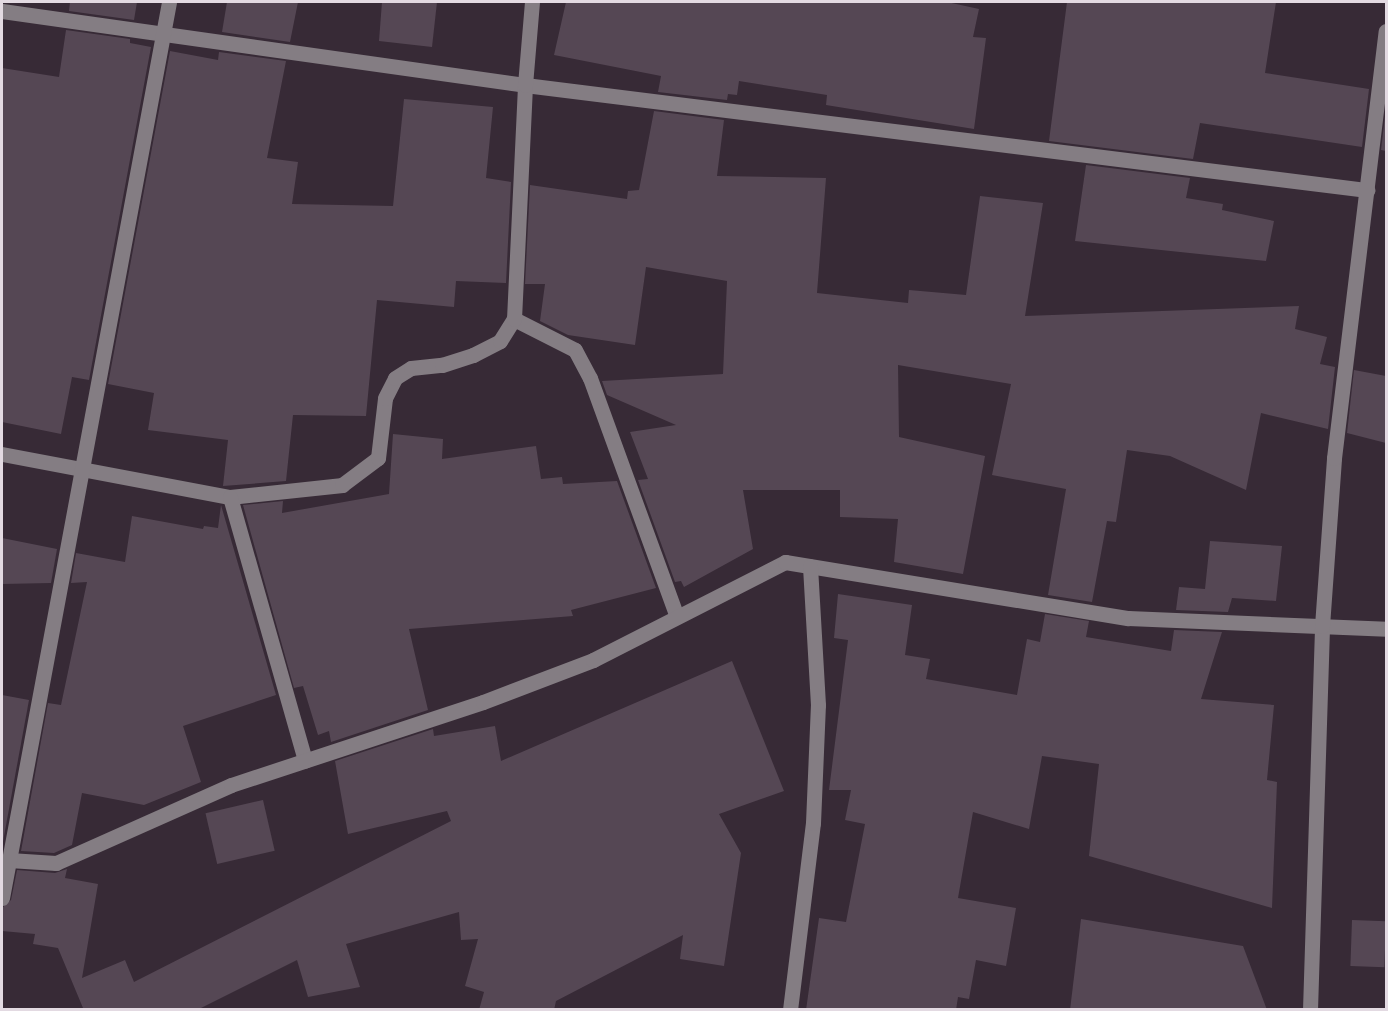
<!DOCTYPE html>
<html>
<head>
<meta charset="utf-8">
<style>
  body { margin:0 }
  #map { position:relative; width:1388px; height:1011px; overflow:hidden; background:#372a36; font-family:"PT Sans",sans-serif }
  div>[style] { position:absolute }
  .building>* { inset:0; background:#554754; transform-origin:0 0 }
  .minor>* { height:15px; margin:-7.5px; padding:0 7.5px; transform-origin:7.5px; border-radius:7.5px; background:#847d83 }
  span { translate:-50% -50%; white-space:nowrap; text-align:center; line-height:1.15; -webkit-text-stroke:4.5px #2d212c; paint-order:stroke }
  .frame { position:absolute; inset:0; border:3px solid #e3dae2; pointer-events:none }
</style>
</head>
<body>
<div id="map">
  <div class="building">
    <i style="clip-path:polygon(70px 2px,137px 2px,134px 20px,69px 11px)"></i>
    <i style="clip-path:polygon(227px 2px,298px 2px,290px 42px,222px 32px)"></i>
    <i style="clip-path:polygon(382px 2px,437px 2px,432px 47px,379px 41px)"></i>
    <i style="clip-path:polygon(566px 2px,947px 2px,979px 9px,973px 37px,986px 38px,974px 129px,826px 105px,827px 95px,739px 81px,737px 95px,728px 94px,727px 100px,658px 92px,661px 76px,554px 55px)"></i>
    <i style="clip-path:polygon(1067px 2px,1276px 2px,1265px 73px,1369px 89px,1362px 147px,1200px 123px,1193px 159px,1049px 141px)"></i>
    <i style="clip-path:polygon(66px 30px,130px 39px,130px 43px,151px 47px,89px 380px,72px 377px,61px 434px,2px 422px,2px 68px,59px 77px)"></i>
    <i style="clip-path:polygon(170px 51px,218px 60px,219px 52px,286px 61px,267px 158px,298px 162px,292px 204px,393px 206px,404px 99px,493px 107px,486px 178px,511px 182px,506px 283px,456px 281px,454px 307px,377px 300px,366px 416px,293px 415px,286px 481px,223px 486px,228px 440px,148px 430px,154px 393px,108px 384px)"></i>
    <i style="clip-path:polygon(1386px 108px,1386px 151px,1381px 150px)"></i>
    <i style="clip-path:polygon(654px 111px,724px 120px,717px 176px,826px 178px,817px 293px,908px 303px,909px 290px,966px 295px,980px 196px,1043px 203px,1025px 316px,1299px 306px,1295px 329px,1327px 337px,1320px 364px,1335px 367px,1328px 429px,1261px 413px,1246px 490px,1170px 456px,1127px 450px,1116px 522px,1107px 521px,1092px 602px,1048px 595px,1066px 489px,992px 475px,1011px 384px,898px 365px,899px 437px,985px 456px,963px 574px,894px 562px,898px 519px,840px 517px,840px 490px,743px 490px,753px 549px,684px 587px,681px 581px,675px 582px,638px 480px,648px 479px,630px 432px,676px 425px,607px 395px,602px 381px,723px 374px,727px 281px,646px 267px,635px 345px,568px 335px,540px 321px,545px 284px,525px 284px,530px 185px,627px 199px,628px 191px,639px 190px)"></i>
    <i style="clip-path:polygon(1086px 165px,1190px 178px,1186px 198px,1223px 204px,1222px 210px,1274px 221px,1266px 261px,1075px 241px)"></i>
    <i style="clip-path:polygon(1354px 370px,1386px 376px,1386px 443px,1347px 433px)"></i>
    <i style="clip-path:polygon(393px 434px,443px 439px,442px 459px,536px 446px,541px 479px,562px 477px,563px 484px,617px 481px,656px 588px,571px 610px,573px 616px,409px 629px,428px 710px,331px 742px,329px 731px,318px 735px,303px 686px,294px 688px,243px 505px,283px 501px,282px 513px,389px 494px)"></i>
    <i style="clip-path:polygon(221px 505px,276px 695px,183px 726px,201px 782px,144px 805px,82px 793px,72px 845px,54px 853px,21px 851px,48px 703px,61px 705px,87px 582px,71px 583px,76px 553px,125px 562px,132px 516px,203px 529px,204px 526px,218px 528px)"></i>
    <i style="clip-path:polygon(2px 538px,57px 549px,51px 583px,2px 584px)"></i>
    <i style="clip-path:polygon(1210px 541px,1282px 546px,1276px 601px,1232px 598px,1228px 612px,1176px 610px,1179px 587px,1205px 589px)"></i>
    <i style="clip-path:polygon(838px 594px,912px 605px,905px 655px,930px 659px,926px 679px,1017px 695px,1027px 639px,1040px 642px,1045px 614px,1089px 621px,1086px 637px,1171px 651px,1174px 630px,1222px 632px,1201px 699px,1274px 705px,1267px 780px,1277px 782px,1272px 908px,1089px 856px,1099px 764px,1042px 756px,1029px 829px,973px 812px,958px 898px,1016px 908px,1006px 966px,976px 960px,969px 999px,958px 997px,956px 1010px,806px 1010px,819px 918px,846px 922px,865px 824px,845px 820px,851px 790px,829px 790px,848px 640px,834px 638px)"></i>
    <i style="clip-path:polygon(732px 661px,784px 791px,719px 814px,741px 853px,724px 966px,680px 959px,683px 935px,556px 1001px,554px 1010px,479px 1010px,484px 992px,465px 986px,478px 939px,461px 940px,459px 912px,346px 944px,360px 987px,308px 997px,297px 960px,197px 1010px,79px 1010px,83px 1008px,58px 948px,33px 944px,35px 934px,2px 931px,2px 908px,11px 900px,17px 870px,55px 873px,67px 869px,65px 878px,98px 884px,82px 978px,125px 960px,134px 982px,451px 821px,447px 811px,348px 834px,335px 761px,433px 729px,434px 736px,495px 726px,501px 761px)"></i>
    <i style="clip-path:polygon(2px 695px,29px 700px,2px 847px)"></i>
    <i style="left:263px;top:800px;width:52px;height:59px;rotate:77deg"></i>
    <i style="clip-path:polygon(1081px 919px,1243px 946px,1267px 1010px,1070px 1010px)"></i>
    <i style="left:1352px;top:920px;width:34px;height:46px;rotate:2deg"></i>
  </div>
  <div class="minor">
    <i style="left:2px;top:11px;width:528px;rotate:8.05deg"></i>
    <i style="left:525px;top:85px;width:849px;rotate:7.11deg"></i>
    <i style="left:514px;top:319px;width:68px;rotate:26.9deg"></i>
    <i style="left:575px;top:350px;width:32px;rotate:62deg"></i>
    <i style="left:590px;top:378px;width:254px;rotate:70deg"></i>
    <i style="left:2px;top:454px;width:232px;rotate:10.7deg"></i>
    <i style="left:230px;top:497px;width:113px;rotate:-6.1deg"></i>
    <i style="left:342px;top:485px;width:45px;rotate:-36.9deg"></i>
    <i style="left:378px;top:458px;width:60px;rotate:-83.3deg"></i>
    <i style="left:385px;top:398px;width:22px;rotate:-63deg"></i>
    <i style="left:395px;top:378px;width:19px;rotate:-32deg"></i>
    <i style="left:411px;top:368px;width:31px;rotate:-6deg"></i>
    <i style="left:442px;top:365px;width:33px;rotate:-18deg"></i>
    <i style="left:473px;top:355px;width:30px;rotate:-27deg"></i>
    <i style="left:500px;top:341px;width:26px;rotate:-58deg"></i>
    <i style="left:514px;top:319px;width:234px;rotate:-87.3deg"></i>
    <i style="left:525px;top:85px;width:83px;rotate:-85.2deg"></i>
    <i style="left:230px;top:497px;width:274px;rotate:74.1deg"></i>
    <i style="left:9px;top:860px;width:47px;rotate:3.7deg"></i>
    <i style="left:56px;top:863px;width:192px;rotate:-24deg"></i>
    <i style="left:231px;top:785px;width:265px;rotate:-18.2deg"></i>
    <i style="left:483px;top:702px;width:118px;rotate:-20.9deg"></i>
    <i style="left:593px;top:660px;width:216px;rotate:-27deg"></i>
    <i style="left:785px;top:562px;width:348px;rotate:9.3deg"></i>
    <i style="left:1128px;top:618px;width:258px;rotate:2.4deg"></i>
    <i style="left:2px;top:898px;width:911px;rotate:-79.44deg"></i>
    <i style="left:790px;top:1010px;width:188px;rotate:-83deg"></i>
    <i style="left:813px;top:823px;width:118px;rotate:-87.6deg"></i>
    <i style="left:818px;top:705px;width:139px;rotate:-93.3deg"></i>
    <i style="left:1310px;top:1010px;width:384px;rotate:-88.2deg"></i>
    <i style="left:1322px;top:626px;width:168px;rotate:-85.9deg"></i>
    <i style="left:1334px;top:458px;width:430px;rotate:-83.1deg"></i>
  </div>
  <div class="frame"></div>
</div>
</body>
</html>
